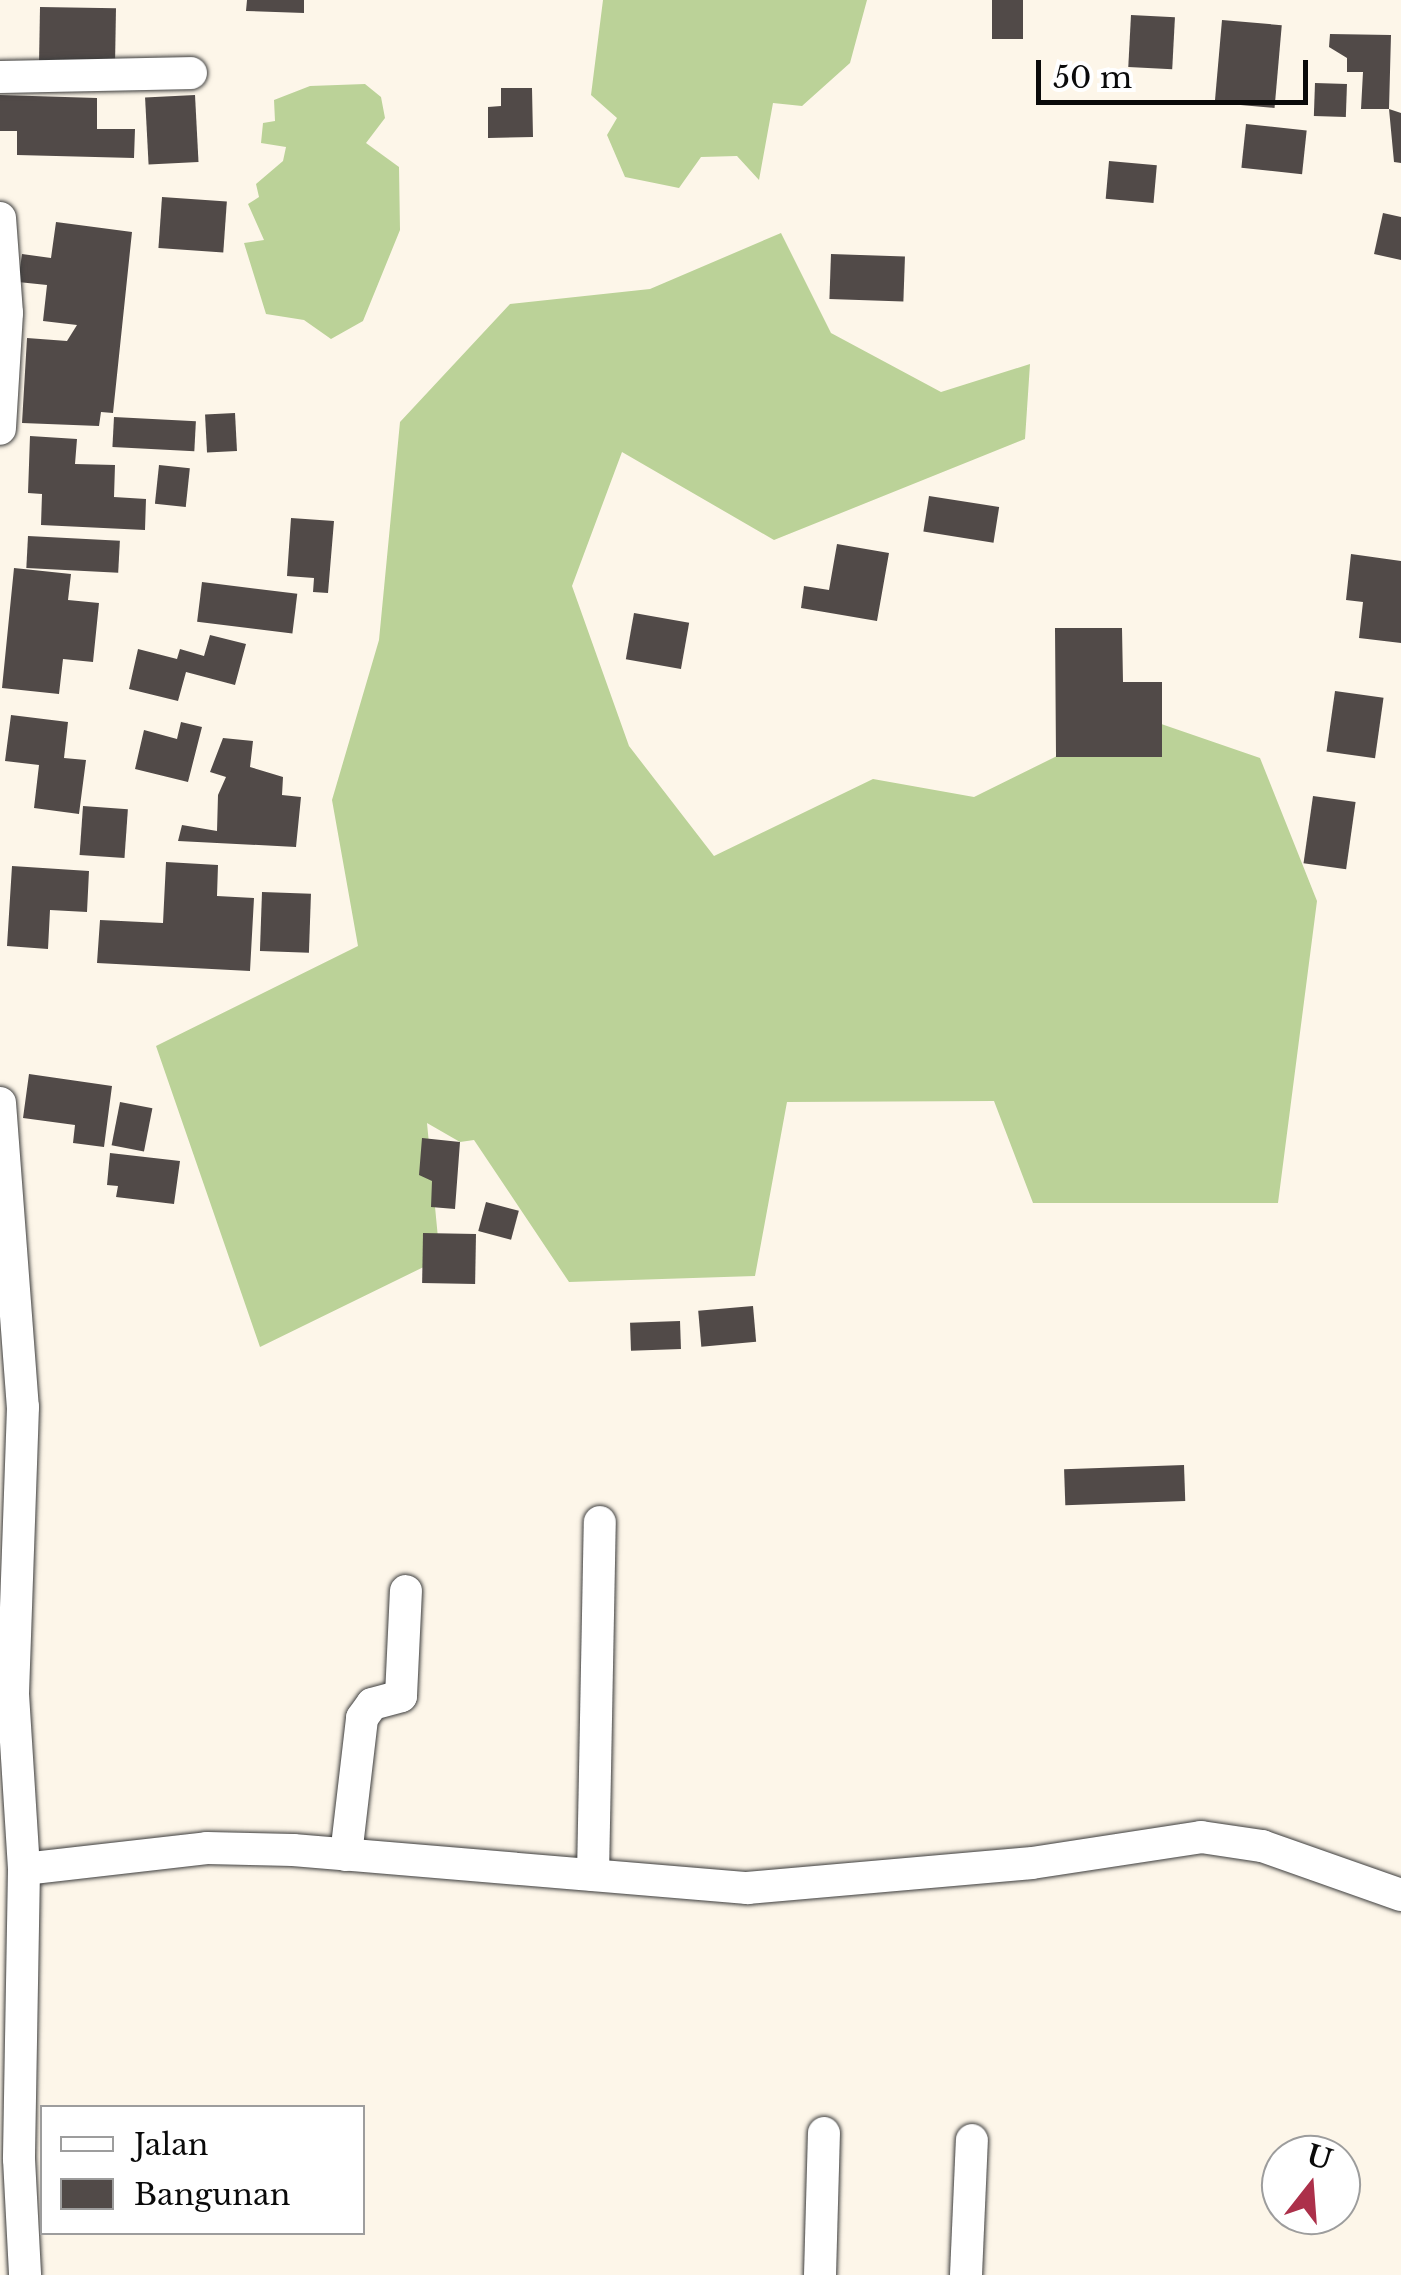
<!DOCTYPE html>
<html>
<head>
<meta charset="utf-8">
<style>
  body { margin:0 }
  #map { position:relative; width:1401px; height:2275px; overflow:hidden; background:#fdf6e9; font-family:"Libre Baskerville",serif }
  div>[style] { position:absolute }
  .forest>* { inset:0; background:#bbd298 }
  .building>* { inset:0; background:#514a48; transform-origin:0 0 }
  .roads { filter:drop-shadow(0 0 2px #3d3d3d) drop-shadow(0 0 2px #3d3d3d) }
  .street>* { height:32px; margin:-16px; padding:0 16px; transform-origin:16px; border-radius:16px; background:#fff }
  span { translate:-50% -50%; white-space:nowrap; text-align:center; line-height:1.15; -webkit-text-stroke:10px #fff; paint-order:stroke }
  .legend { position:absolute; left:40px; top:2105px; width:325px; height:130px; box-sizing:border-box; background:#fff; border:2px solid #9d9d9d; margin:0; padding:12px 18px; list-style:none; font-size:30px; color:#0a0a0a }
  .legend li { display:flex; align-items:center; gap:20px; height:50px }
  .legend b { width:50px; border:2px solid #9d9d9d }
  .north { position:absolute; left:1261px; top:2135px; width:100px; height:100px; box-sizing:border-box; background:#fff; border:2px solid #9d9d9d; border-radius:50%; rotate:17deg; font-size:28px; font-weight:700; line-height:40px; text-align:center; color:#0a0a0a }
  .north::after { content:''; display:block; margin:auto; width:35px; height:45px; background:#ac304a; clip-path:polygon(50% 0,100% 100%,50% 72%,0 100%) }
  .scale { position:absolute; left:1036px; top:60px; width:272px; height:45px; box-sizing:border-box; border:5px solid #0a0a0a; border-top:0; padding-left:12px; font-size:30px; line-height:35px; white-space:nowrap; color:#0a0a0a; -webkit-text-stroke:8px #fff; paint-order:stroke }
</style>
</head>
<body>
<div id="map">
  <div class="forest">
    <i style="clip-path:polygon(603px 0,867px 0,850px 63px,802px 106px,773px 103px,759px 180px,737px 156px,701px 157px,679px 188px,625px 177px,607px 135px,617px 118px,591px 95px)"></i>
    <i style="clip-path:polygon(365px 84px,381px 97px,385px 118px,366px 143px,399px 167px,400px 230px,363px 321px,331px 339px,304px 320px,266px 314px,244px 243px,264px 240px,248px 204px,259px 197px,256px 184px,283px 161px,286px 147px,261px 143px,263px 123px,275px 121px,274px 100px,310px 86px)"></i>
    <i style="clip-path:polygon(781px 233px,831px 333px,941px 392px,1030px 364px,1025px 439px,774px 540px,622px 452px,572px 586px,629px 746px,714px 856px,873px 779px,974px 797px,1138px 716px,1260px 758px,1317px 901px,1278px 1203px,1033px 1203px,994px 1101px,787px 1102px,755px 1276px,569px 1282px,474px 1140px,460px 1142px,427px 1123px,440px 1259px,260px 1347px,156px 1046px,358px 946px,332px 800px,379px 640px,400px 422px,510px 304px,650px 289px)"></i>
  </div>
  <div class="building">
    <i style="clip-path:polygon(247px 0,304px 0,304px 13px,246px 11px)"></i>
    <i style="left:992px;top:0;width:31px;height:39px"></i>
    <i style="left:40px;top:7px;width:76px;height:57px;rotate:1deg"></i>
    <i style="left:1131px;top:15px;width:44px;height:52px;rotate:3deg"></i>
    <i style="left:1222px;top:20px;width:60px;height:83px;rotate:5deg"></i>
    <i style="clip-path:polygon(1330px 34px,1391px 35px,1389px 109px,1401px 113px,1401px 163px,1394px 162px,1389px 109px,1361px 109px,1363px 72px,1347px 72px,1347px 58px,1329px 47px)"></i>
    <i style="left:1315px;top:83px;width:32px;height:33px;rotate:2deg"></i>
    <i style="clip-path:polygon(501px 88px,532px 88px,533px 137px,488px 138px,488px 107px,501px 106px)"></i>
    <i style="clip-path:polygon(0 95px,97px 98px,97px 129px,135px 129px,134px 158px,17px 155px,17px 131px,0 131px)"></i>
    <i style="left:195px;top:95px;width:67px;height:50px;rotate:87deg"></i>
    <i style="left:1246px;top:124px;width:61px;height:44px;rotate:6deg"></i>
    <i style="left:1109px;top:161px;width:48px;height:38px;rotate:5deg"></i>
    <i style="left:162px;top:197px;width:65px;height:51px;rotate:4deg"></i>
    <i style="clip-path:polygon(1383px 213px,1401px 217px,1401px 260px,1374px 254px)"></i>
    <i style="clip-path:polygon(56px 222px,132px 232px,113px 413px,101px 412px,99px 426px,22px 423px,27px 338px,67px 341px,77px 325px,43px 321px,47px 285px,18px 282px,22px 254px,51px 258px)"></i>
    <i style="left:831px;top:254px;width:74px;height:45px;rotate:2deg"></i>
    <i style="left:235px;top:413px;width:38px;height:30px;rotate:87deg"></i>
    <i style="left:114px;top:417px;width:82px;height:30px;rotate:3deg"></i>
    <i style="clip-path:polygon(30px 436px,77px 439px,75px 464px,115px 465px,114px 497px,146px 499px,145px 530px,41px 525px,42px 494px,28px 493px)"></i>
    <i style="left:159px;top:465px;width:31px;height:39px;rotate:6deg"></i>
    <i style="left:929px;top:496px;width:71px;height:36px;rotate:9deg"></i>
    <i style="clip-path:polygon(291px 518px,334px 521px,328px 593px,313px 592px,314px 578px,287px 576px)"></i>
    <i style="left:28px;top:536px;width:92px;height:32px;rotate:3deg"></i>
    <i style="clip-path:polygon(837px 544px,889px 553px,877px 621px,801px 608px,804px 586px,829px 590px)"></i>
    <i style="clip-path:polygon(1351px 554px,1401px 561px,1401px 643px,1359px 638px,1363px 602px,1346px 600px)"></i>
    <i style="clip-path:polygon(14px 568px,71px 574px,68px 600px,99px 603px,93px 662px,63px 659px,59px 694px,2px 688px)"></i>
    <i style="left:202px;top:582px;width:96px;height:40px;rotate:7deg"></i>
    <i style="left:634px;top:613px;width:56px;height:47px;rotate:10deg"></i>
    <i style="clip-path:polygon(1055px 628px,1122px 628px,1123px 682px,1162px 682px,1162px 757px,1056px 757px)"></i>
    <i style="clip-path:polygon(210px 635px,246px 644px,235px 685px,186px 672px,178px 701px,129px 689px,138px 649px,177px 659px,180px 649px,204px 656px)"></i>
    <i style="left:1335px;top:691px;width:49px;height:61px;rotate:8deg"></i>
    <i style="clip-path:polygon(11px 715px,68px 722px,64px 758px,86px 760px,79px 814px,34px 808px,39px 765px,5px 761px)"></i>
    <i style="clip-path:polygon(181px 722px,202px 727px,188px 782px,135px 769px,144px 730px,177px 739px)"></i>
    <i style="clip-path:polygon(223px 738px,253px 741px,250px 767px,283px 777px,282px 795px,301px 797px,296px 847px,178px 841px,182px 825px,217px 831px,218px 795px,226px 777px,210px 772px)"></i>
    <i style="left:1313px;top:796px;width:43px;height:68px;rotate:8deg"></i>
    <i style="left:83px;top:806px;width:45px;height:49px;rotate:4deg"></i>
    <i style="clip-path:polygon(166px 862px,218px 865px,217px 896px,254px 898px,250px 971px,97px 963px,100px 920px,163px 923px)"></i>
    <i style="clip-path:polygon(12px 866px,89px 871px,87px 912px,50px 910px,48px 949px,7px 946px)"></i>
    <i style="left:262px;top:892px;width:49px;height:59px;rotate:2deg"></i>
    <i style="clip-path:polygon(29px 1074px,112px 1086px,104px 1147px,73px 1143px,75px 1125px,23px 1118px)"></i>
    <i style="left:120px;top:1102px;width:33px;height:44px;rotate:11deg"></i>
    <i style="clip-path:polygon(422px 1138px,460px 1142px,455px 1209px,431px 1207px,432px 1181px,419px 1175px)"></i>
    <i style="clip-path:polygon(110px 1153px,180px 1161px,174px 1204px,116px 1197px,118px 1186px,107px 1185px)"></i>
    <i style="left:486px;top:1202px;width:34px;height:30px;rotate:15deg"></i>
    <i style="left:423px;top:1233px;width:53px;height:50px;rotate:1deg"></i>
    <i style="left:753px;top:1306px;width:36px;height:55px;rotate:85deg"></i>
    <i style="left:680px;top:1321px;width:28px;height:50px;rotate:88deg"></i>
    <i style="left:1184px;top:1465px;width:36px;height:120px;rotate:88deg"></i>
  </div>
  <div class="roads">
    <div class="street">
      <i style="left:0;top:77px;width:191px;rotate:-1.2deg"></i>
      <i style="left:0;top:218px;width:95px;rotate:85.8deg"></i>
      <i style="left:7px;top:313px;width:116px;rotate:93.5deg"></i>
      <i style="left:0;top:1103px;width:305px;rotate:85.7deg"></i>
      <i style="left:23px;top:1407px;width:287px;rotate:92deg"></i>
      <i style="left:13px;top:1694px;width:175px;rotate:86.4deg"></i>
      <i style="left:24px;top:1869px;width:290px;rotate:91deg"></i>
      <i style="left:19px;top:2159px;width:116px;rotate:87deg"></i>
      <i style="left:346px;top:1855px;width:138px;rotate:-83.3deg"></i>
      <i style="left:362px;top:1718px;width:17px;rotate:-54deg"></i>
      <i style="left:372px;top:1704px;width:30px;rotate:-15deg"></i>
      <i style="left:401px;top:1696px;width:105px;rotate:-87.3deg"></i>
      <i style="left:24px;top:1869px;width:184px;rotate:-6.5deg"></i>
      <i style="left:207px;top:1848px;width:86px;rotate:1.3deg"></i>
      <i style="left:293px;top:1850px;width:456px;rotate:4.8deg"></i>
      <i style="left:747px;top:1888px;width:286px;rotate:-5deg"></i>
      <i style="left:1032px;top:1863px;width:171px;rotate:-8.7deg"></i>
      <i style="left:1201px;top:1837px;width:62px;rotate:8.4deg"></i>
      <i style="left:1262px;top:1846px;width:147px;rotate:19.4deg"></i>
      <i style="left:593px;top:1875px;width:353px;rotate:-88.9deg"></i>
      <i style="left:820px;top:2275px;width:142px;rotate:-88.4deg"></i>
      <i style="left:966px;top:2275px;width:135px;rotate:-87.5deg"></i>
    </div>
  </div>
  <ul class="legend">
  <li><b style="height:12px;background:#fff"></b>Jalan</li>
  <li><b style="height:28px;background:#514a48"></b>Bangunan</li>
  </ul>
  <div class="north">U</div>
  <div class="scale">50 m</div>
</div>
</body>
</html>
